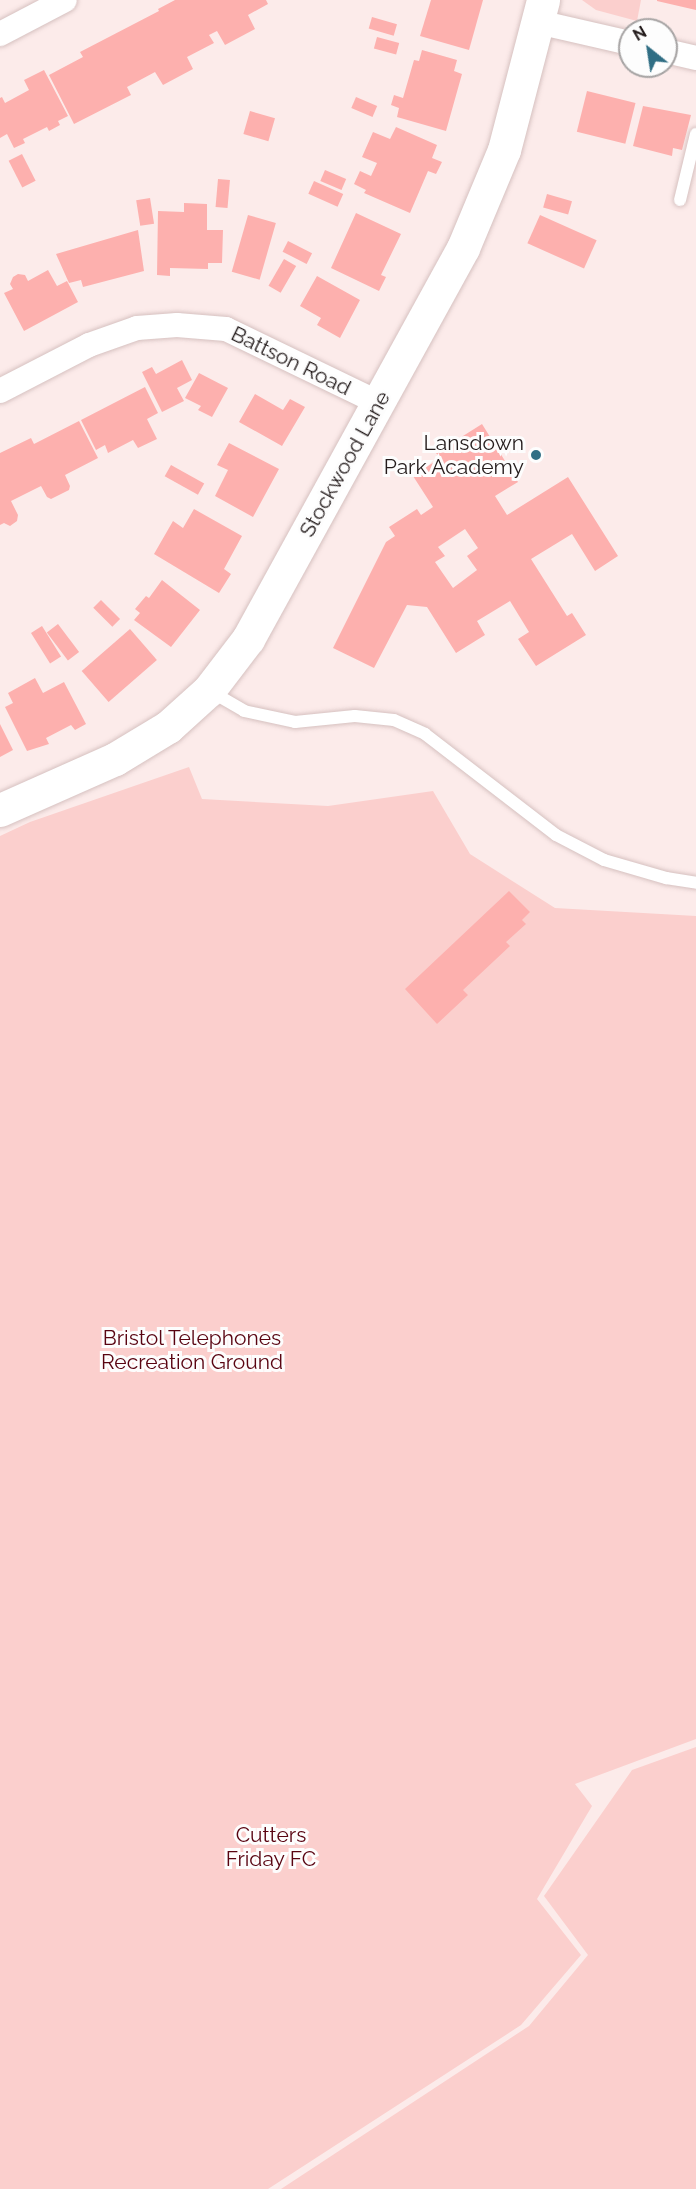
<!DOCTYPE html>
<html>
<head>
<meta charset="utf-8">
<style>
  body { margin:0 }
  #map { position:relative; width:696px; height:2189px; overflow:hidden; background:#fcebea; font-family:Raleway,sans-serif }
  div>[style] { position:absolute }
  .green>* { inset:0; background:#fbcfcd }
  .building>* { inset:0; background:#fdb0ae; transform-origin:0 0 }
  .roads { filter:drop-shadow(0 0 2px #d6c1c0) drop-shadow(0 0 2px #d6c1c0) }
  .lane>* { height:12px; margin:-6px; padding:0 6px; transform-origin:6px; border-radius:6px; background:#fff }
  .street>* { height:24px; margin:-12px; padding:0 12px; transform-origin:12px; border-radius:12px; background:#fff }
  .secondary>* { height:33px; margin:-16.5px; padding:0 16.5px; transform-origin:16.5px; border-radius:16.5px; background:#fff }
  .dots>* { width:16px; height:16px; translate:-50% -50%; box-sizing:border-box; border:3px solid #fdfdfd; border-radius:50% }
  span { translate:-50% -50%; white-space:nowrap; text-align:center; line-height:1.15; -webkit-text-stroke:6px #fdfdfd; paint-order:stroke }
  .street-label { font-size:21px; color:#241c1c }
  .poi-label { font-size:21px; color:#241c1c }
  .right { translate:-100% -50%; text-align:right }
  .park-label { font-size:21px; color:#590411 }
  .north { position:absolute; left:618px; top:18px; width:60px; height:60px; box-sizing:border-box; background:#fdfdfd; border:2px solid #a6a3a3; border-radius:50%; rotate:330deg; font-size:16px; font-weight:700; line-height:24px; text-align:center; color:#241c1c }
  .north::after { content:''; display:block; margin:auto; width:21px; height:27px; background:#306e84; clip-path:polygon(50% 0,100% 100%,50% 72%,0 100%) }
</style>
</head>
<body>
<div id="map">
  <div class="green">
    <i style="clip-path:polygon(582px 0,641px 0,637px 21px,596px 10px)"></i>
    <i style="clip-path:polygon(189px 767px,202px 799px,328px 806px,433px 791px,470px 854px,555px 908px,696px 916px,696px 1739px,575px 1784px,592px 1806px,537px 1899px,581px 1955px,521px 2025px,268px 2189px,0 2189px,0 836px,30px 822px)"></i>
    <i style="clip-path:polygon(696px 1747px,696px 2189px,281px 2189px,529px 2026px,588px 1955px,544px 1896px,632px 1770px)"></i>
  </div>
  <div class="building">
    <i style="clip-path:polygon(175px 0,266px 0,268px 4px,248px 15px,255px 29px,225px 45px,217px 31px,209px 35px,214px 43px,187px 57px,193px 69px,163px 85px,155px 72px,127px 87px,131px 95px,74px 124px,49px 75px,83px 57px,80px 52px,159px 11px,158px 9px)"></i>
    <i style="clip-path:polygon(431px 0,483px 0,469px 50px,420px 36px)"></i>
    <i style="clip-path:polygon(696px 0,696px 10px,657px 1px,657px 0)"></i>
    <i style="left:372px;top:17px;width:26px;height:12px;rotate:16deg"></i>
    <i style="left:377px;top:37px;width:23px;height:12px;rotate:15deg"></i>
    <i style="clip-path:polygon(422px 50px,457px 60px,454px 71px,462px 74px,446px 131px,397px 117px,399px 108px,391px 105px,394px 95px,403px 98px,414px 60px,419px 61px)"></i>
    <i style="clip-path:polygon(44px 70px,68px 116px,58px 121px,60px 125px,49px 131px,47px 127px,23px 139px,25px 143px,14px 148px,7px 134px,0 138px,0 98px,2px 97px,5px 103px,29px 90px,24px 80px)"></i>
    <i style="left:587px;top:91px;width:50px;height:42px;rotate:14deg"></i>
    <i style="left:356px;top:97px;width:23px;height:12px;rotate:23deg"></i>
    <i style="clip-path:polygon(643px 106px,691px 115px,682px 150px,673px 148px,672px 156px,633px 146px)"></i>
    <i style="left:250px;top:111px;width:26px;height:24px;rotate:16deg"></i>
    <i style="clip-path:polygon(396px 127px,437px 145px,432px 158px,442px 162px,436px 174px,428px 171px,410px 213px,364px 193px,366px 190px,354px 184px,360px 171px,371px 176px,377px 163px,362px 157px,373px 132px,390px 139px)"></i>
    <i style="left:22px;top:154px;width:30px;height:15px;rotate:63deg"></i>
    <i style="left:325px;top:170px;width:23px;height:12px;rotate:23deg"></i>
    <i style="left:218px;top:179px;width:12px;height:28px;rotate:5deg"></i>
    <i style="left:314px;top:181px;width:32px;height:14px;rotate:24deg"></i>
    <i style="left:547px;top:194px;width:26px;height:14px;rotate:16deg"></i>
    <i style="left:150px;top:198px;width:26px;height:14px;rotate:81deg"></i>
    <i style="clip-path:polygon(184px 203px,207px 204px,207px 230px,223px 230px,222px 263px,208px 263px,208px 269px,170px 268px,170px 276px,157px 275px,158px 211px,184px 212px)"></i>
    <i style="clip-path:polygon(356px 213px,401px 234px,381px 275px,386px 277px,379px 291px,331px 268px)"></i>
    <i style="left:248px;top:215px;width:29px;height:59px;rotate:16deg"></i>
    <i style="left:540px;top:215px;width:62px;height:31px;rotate:24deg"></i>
    <i style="clip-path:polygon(138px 230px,144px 271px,83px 287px,81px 280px,69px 283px,56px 254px)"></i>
    <i style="left:288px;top:241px;width:27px;height:12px;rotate:27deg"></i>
    <i style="left:284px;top:259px;width:14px;height:31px;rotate:30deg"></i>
    <i style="clip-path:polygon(48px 270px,57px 286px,67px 281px,78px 302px,24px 331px,4px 293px,13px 289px,10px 284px,13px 277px,18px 274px,25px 275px,28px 281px)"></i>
    <i style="clip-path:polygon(317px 276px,360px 300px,340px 338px,317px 325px,321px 318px,300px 306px)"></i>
    <i style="clip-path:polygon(182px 360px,192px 380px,177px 388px,184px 401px,162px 412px,142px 372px,152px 367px,156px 374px)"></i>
    <i style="clip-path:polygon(199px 373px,228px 388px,212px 417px,198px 410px,201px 406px,185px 398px)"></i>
    <i style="clip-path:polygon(145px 387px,158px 413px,147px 419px,157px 439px,138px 448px,133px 440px,108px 453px,105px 445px,96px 450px,81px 420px)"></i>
    <i style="clip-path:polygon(255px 394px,283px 410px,290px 399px,305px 407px,282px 446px,239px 422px)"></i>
    <i style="clip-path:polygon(79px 421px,98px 458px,65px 475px,70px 486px,69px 490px,51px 499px,47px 497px,41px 486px,11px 501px,18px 515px,17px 521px,10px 526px,4px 523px,0 525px,0 453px,31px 438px,34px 444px)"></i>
    <i style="clip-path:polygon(evenodd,482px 424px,518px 482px,495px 496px,507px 515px,568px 477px,618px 556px,595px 571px,572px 534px,531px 559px,567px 616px,572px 613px,586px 635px,536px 666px,518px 639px,529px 632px,510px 601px,477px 621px,485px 635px,456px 653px,427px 607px,407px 605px,374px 668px,333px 648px,386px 542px,395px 536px,389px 527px,417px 509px,421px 515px,433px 507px,413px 476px,440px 458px,436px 453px,482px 424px,465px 529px,478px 548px,467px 556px,477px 570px,453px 588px,435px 562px,445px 556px,438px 547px,465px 529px)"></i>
    <i style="clip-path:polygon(229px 443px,279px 469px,253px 517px,215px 496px,228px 470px,217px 465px)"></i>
    <i style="left:171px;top:465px;width:38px;height:13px;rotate:29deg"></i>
    <i style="clip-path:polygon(194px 509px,242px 536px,224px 569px,231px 574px,219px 593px,154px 554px,173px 521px,183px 528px)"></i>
    <i style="clip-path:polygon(162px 580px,200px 610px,171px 647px,134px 620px,140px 613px,135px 609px,146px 596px,149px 598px)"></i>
    <i style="left:101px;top:600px;width:27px;height:11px;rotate:45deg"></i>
    <i style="left:58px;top:624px;width:35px;height:14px;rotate:53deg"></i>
    <i style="left:42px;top:626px;width:36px;height:13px;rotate:58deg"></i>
    <i style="left:130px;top:629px;width:41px;height:64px;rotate:49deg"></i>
    <i style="clip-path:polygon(35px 678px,43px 693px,64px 682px,86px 724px,75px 730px,71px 725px,46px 738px,49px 744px,27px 751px,5px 707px,13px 703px,8px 693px)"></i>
    <i style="clip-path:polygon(0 724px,13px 750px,0 757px)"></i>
    <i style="clip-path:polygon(509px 891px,530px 912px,522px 920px,526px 924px,506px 942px,510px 946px,463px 990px,468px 995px,437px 1024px,405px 989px)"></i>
  </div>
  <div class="roads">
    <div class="lane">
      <i style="left:680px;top:200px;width:68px;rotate:-76.4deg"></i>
      <i style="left:210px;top:691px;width:39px;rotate:30deg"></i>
      <i style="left:244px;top:711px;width:52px;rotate:12.2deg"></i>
      <i style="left:295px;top:722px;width:60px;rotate:-5.7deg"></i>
      <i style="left:355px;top:716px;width:39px;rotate:6deg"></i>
      <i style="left:394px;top:720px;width:34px;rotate:24deg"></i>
      <i style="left:425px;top:734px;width:165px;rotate:37.6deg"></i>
      <i style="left:556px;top:835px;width:54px;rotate:27.5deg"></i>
      <i style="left:604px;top:860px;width:65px;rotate:16.2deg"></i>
      <i style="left:666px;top:878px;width:30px;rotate:9deg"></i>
    </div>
    <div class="street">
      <i style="left:538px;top:22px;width:94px;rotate:12.9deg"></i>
      <i style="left:0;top:34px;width:73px;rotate:-27.6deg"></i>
      <i style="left:666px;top:51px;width:31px;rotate:13deg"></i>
      <i style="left:0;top:391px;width:100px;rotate:-27.3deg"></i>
      <i style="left:89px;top:345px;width:51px;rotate:-19.5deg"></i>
      <i style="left:137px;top:328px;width:40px;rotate:-4.3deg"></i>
      <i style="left:177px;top:325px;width:49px;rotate:4.7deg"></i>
      <i style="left:226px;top:329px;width:170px;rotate:25.8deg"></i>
    </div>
    <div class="secondary">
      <i style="left:0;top:810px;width:126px;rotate:-23.9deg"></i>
      <i style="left:115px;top:759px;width:62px;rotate:-31.1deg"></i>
      <i style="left:168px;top:727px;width:55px;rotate:-42.1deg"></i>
      <i style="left:209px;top:690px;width:64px;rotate:-52.6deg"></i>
      <i style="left:248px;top:639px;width:446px;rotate:-61.2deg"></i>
      <i style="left:463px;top:248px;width:106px;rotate:-67.3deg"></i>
      <i style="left:504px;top:150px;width:155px;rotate:-75.4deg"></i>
    </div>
  </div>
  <div class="dots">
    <i style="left:536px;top:455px;background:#306e84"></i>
  </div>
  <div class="street-label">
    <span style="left:291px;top:361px;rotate:26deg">Battson Road</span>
    <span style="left:345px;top:464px;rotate:-61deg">Stockwood Lane</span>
  </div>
  <div class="poi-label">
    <span class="right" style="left:524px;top:455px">Lansdown<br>Park Academy</span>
  </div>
  <div class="park-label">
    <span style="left:192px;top:1350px">Bristol Telephones<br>Recreation Ground</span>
    <span style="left:271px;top:1847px">Cutters<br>Friday FC</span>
  </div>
  <div class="north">N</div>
</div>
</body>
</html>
